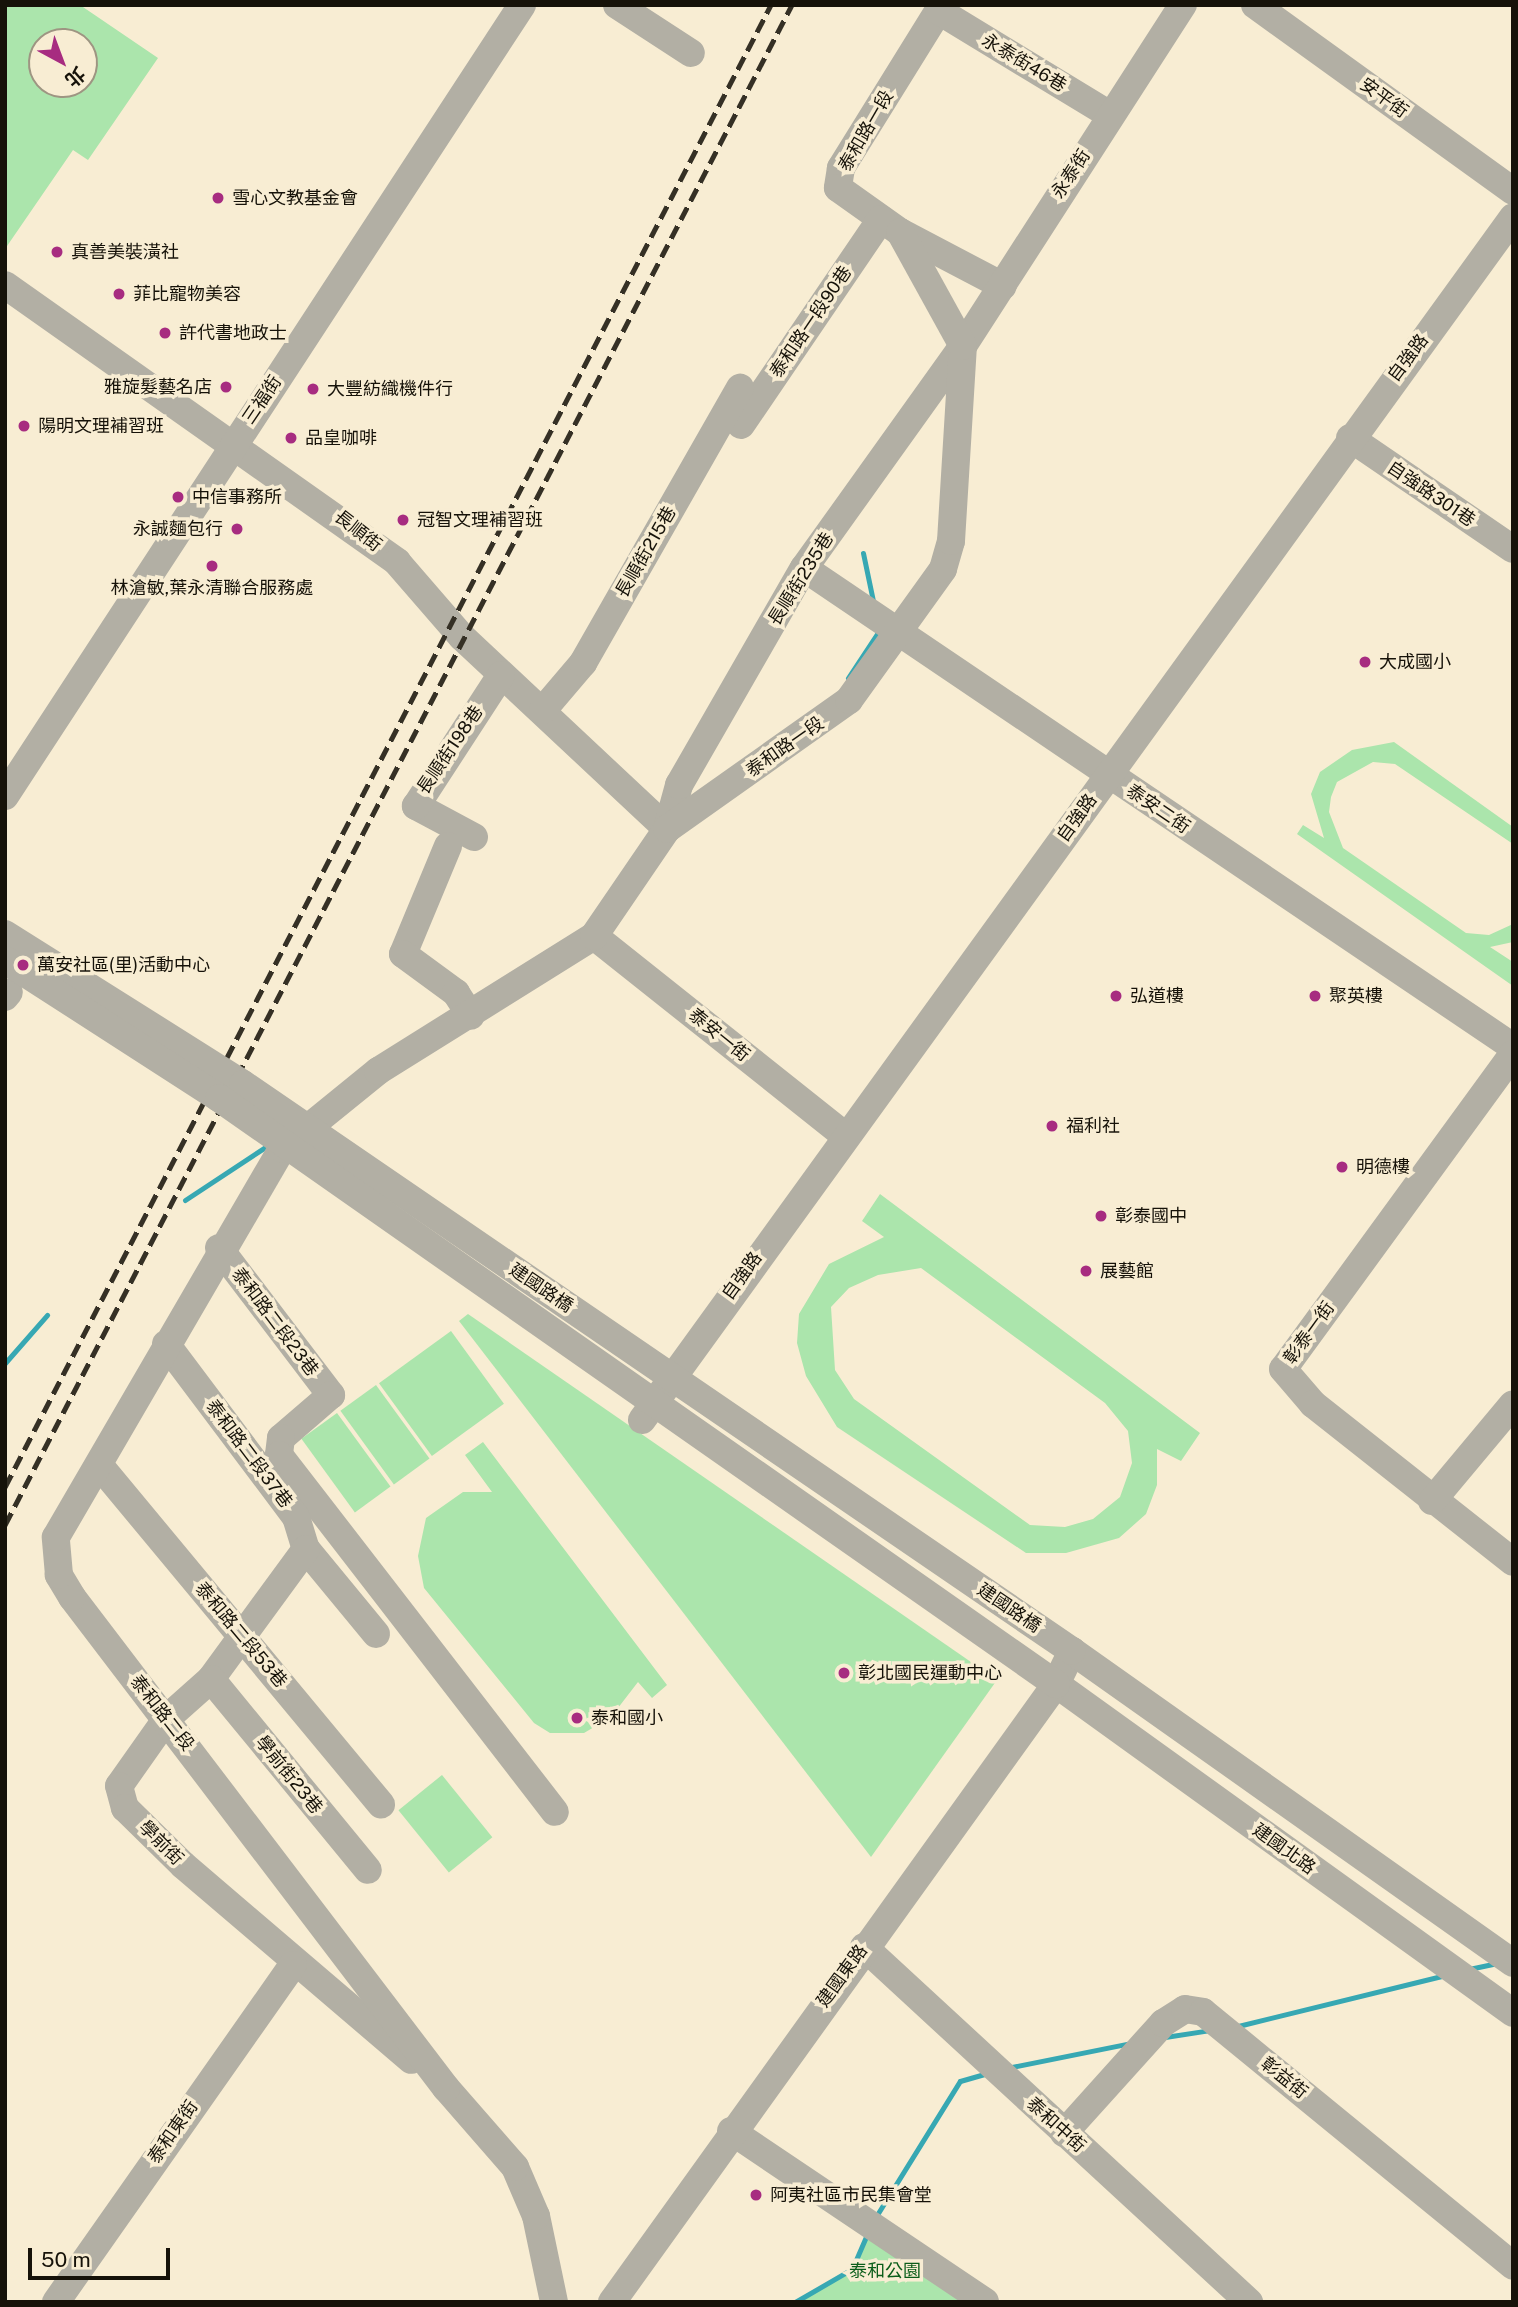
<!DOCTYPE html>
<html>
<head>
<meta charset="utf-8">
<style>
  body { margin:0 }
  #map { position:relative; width:1518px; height:2307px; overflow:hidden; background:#f8edd3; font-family:"Public Sans","Noto Sans TC",sans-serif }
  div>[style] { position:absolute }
  .green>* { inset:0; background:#abe5ac; transform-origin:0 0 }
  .stream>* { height:5px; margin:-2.5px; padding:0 2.5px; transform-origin:2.5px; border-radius:2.5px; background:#37a8b3 }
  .minor>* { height:28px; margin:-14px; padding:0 14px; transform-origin:14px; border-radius:14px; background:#b2afa4 }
  .rail>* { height:5px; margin-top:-2.5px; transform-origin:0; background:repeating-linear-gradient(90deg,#353025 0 14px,transparent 0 21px) }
  .minor-bridge>* { height:28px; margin:-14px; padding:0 14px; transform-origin:14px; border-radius:14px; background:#b2afa4 }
  .dots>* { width:19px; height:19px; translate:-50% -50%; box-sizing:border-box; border:4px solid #f8edd3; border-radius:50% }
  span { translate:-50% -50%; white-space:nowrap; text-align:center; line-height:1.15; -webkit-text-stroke:7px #f8edd3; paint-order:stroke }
  .street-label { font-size:18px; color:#161209 }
  .poi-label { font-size:18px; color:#161209 }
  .left { translate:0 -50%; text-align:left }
  .right { translate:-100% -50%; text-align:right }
  .park-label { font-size:18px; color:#0b5d1a }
  .frame { position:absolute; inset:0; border:7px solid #161209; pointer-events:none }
  .north { position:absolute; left:28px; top:28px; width:70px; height:70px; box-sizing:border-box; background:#f8edd3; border:2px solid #9e9582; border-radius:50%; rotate:139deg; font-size:19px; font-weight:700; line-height:28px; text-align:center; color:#161209 }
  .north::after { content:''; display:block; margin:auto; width:24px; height:32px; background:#a72c80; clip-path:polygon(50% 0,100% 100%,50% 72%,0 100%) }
  .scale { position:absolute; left:28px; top:2248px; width:142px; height:32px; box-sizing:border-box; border:4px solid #161209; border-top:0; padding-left:9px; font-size:21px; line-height:24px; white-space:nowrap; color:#161209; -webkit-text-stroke:5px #f8edd3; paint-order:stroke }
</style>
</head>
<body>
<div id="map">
  <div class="green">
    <i style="clip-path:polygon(evenodd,5px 5px,80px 5px,158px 58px,88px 160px,73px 150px,5px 249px,5px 5px,84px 42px,84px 84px,42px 84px,42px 42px,84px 42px)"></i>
    <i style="clip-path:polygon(1394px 742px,1513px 827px,1513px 844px,1395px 764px,1373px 762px,1337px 782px,1331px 797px,1329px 812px,1343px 848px,1466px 933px,1489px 935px,1513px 924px,1513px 942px,1490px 947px,1513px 962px,1513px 986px,1297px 834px,1303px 825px,1324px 838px,1311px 794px,1320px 772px,1352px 750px)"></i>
    <i style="clip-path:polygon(evenodd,880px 1194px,1200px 1433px,1181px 1461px,1157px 1449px,1157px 1485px,1146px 1514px,1119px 1538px,1066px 1553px,1026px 1553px,837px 1427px,806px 1376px,797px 1343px,799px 1314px,829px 1264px,884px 1237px,862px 1221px,880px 1194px,921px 1268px,1105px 1403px,1128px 1431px,1132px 1463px,1120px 1497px,1093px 1519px,1065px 1527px,1030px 1525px,854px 1399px,835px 1370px,831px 1307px,849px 1288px,878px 1275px,921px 1268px)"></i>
    <i style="clip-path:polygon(468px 1314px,997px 1680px,871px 1857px,459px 1321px)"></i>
    <i style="left:451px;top:1331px;width:90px;height:89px;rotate:54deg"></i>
    <i style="left:376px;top:1385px;width:91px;height:44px;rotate:54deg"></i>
    <i style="left:337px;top:1413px;width:91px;height:44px;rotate:54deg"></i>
    <i style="clip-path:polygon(483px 1442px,667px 1685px,652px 1698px,638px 1682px,611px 1717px,584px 1733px,550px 1733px,534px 1723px,424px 1588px,418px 1556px,426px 1518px,463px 1492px,492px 1492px,465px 1455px)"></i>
    <i style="left:442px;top:1775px;width:80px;height:56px;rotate:51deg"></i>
    <i style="clip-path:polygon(871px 2225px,985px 2302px,795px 2302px,852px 2269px)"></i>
  </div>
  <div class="stream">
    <i style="left:863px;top:553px;width:49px;rotate:78.2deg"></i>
    <i style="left:848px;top:678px;width:56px;rotate:-56.6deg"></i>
    <i style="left:185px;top:1200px;width:102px;rotate:-33.4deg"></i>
    <i style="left:5px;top:1363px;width:64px;rotate:-48.8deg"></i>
    <i style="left:1469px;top:1969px;width:29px;rotate:-12deg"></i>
    <i style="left:1234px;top:2027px;width:218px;rotate:-13.8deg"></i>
    <i style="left:1165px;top:2037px;width:47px;rotate:-8.7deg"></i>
    <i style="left:1007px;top:2068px;width:126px;rotate:-11.4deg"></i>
    <i style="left:875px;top:2218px;width:161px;rotate:-58.2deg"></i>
    <i style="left:960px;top:2081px;width:29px;rotate:-16deg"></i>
    <i style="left:795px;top:2302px;width:66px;rotate:-30.1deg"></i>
    <i style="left:852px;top:2269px;width:40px;rotate:-66.6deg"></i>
  </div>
  <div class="minor">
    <i style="left:617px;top:5px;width:88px;rotate:33deg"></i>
    <i style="left:942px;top:5px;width:192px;rotate:121.8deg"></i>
    <i style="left:841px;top:168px;width:20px;rotate:99deg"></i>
    <i style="left:838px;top:188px;width:76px;rotate:35.4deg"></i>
    <i style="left:900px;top:232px;width:116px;rotate:27.7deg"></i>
    <i style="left:1255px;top:5px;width:318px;rotate:35.8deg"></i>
    <i style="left:939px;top:11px;width:200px;rotate:31.3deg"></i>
    <i style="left:5px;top:285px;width:480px;rotate:35.2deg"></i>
    <i style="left:397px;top:562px;width:99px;rotate:49.1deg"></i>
    <i style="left:462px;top:637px;width:281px;rotate:43.1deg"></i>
    <i style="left:741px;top:425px;width:249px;rotate:-55.8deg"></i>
    <i style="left:1350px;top:438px;width:197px;rotate:34.3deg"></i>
    <i style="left:804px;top:568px;width:856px;rotate:34.04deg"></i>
    <i style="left:543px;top:710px;width:62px;rotate:-49.6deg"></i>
    <i style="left:583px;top:663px;width:317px;rotate:-60.3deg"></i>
    <i style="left:5px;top:796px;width:945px;rotate:-56.83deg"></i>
    <i style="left:667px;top:829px;width:46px;rotate:-74.7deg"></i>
    <i style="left:679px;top:785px;width:250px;rotate:-60.1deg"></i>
    <i style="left:804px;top:568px;width:273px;rotate:-54.4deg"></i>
    <i style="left:963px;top:346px;width:406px;rotate:-57.2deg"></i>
    <i style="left:474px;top:837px;width:66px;rotate:-151.9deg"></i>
    <i style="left:416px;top:806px;width:156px;rotate:-57deg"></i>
    <i style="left:448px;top:846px;width:117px;rotate:112.6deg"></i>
    <i style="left:403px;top:954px;width:66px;rotate:36.3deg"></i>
    <i style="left:456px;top:993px;width:27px;rotate:57deg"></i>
    <i style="left:594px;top:936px;width:318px;rotate:38.5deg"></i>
    <i style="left:5px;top:997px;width:6px;rotate:-51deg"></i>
    <i style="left:1513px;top:1054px;width:390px;rotate:126.1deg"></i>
    <i style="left:1283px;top:1369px;width:46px;rotate:49.4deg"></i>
    <i style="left:1313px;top:1404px;width:255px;rotate:38.3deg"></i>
    <i style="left:219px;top:1248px;width:185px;rotate:52.7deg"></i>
    <i style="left:331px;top:1395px;width:66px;rotate:139.3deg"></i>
    <i style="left:281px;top:1438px;width:17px;rotate:97deg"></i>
    <i style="left:279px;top:1455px;width:451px;rotate:52.3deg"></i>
    <i style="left:166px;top:1344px;width:216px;rotate:53.1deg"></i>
    <i style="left:296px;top:1517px;width:34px;rotate:73deg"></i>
    <i style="left:306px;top:1549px;width:110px;rotate:50.5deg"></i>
    <i style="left:642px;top:1420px;width:1485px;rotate:-54.09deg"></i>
    <i style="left:100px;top:1466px;width:440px;rotate:50.3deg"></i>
    <i style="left:1432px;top:1501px;width:126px;rotate:-50.1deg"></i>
    <i style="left:306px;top:1549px;width:161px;rotate:126.2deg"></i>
    <i style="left:211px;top:1679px;width:59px;rotate:138.4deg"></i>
    <i style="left:167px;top:1718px;width:83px;rotate:125.2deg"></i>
    <i style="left:119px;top:1786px;width:23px;rotate:75deg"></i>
    <i style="left:125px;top:1808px;width:81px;rotate:44.5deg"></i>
    <i style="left:183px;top:1865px;width:300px;rotate:40.5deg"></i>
    <i style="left:211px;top:1679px;width:247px;rotate:50.6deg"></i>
    <i style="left:1056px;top:1684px;width:563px;rotate:35.75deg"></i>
    <i style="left:864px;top:1947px;width:524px;rotate:42.68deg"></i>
    <i style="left:731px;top:2131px;width:306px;rotate:33.9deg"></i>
    <i style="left:1064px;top:2133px;width:148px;rotate:-48deg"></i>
    <i style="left:1163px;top:2023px;width:26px;rotate:-32deg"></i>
    <i style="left:1185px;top:2009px;width:18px;rotate:9deg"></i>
    <i style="left:1203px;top:2012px;width:401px;rotate:39.3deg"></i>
    <i style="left:56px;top:2302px;width:412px;rotate:-54.9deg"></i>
    <i style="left:554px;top:2302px;width:88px;rotate:-101.8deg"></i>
    <i style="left:536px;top:2216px;width:53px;rotate:-113.2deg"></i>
    <i style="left:515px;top:2167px;width:105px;rotate:-131.1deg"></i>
    <i style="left:446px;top:2088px;width:617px;rotate:-127.3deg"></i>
    <i style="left:72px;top:1597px;width:26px;rotate:-121deg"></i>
    <i style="left:59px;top:1575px;width:38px;rotate:-95deg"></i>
    <i style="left:56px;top:1537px;width:449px;rotate:-59.8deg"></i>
    <i style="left:282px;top:1149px;width:124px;rotate:-39.1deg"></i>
    <i style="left:378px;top:1071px;width:255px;rotate:-32deg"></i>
    <i style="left:594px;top:936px;width:130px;rotate:-55.7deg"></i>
    <i style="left:667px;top:829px;width:223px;rotate:-35.3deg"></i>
    <i style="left:849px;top:700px;width:161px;rotate:-54.3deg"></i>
    <i style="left:943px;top:569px;width:29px;rotate:-74deg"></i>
    <i style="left:951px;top:541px;width:195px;rotate:-86.5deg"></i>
    <i style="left:963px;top:346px;width:130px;rotate:-118.9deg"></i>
    <i style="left:612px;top:2302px;width:761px;rotate:-54.3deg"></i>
    <i style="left:1056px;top:1684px;width:37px;rotate:-64deg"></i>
    <i style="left:1072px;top:1651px;width:540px;rotate:35.28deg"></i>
  </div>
  <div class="rail">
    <i style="left:5px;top:1487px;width:1668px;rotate:-62.67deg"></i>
    <i style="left:5px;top:1525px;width:1712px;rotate:-62.63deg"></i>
  </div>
  <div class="minor-bridge">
    <i style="left:5px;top:934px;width:281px;rotate:32.2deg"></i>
    <i style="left:243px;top:1084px;width:1004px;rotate:34.37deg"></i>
    <i style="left:5px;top:960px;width:255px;rotate:32.8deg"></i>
    <i style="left:219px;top:1098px;width:1022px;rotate:35deg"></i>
  </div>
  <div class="dots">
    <i style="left:218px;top:198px;background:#a72c80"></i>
    <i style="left:57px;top:252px;background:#a72c80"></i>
    <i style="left:119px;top:294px;background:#a72c80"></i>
    <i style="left:165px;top:333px;background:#a72c80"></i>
    <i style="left:226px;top:387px;background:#a72c80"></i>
    <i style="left:313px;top:389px;background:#a72c80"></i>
    <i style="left:24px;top:426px;background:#a72c80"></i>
    <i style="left:291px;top:438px;background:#a72c80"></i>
    <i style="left:178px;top:497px;background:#a72c80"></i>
    <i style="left:403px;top:520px;background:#a72c80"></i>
    <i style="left:237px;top:529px;background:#a72c80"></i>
    <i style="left:212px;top:566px;background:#a72c80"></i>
    <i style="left:1365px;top:662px;background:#a72c80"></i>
    <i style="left:23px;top:965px;background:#a72c80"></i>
    <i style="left:1116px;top:996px;background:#a72c80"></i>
    <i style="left:1315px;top:996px;background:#a72c80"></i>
    <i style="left:1052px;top:1126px;background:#a72c80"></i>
    <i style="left:1342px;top:1167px;background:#a72c80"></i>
    <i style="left:1101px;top:1216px;background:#a72c80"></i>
    <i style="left:1086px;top:1271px;background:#a72c80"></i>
    <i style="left:844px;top:1673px;background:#a72c80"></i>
    <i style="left:577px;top:1718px;background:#a72c80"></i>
    <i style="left:756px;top:2195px;background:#a72c80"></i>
  </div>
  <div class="street-label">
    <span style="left:1024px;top:63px;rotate:31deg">永泰街46巷</span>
    <span style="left:1384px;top:98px;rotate:36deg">安平街</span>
    <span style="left:866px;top:131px;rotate:-60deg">泰和路一段</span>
    <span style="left:1071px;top:174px;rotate:-57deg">永泰街</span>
    <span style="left:811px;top:322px;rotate:-56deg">泰和路一段90巷</span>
    <span style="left:1408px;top:358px;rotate:-53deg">自強路</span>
    <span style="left:262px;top:400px;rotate:-56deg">三福街</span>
    <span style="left:1431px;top:494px;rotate:34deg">自強路301巷</span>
    <span style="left:358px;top:531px;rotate:38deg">長順街</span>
    <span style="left:646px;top:552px;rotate:-60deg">長順街215巷</span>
    <span style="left:801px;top:579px;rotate:-58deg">長順街235巷</span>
    <span style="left:785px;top:747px;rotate:-35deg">泰和路一段</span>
    <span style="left:450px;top:750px;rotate:-56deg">長順街198巷</span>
    <span style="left:1158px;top:809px;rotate:34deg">泰安二街</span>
    <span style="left:1077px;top:818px;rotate:-54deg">自強路</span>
    <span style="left:719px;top:1035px;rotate:39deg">泰安一街</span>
    <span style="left:742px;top:1276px;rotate:-54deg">自強路</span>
    <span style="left:541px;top:1288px;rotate:34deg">建國路橋</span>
    <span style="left:275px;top:1322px;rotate:53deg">泰和路二段23巷</span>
    <span style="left:1309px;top:1333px;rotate:-54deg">彰泰一街</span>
    <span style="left:249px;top:1454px;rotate:53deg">泰和路二段37巷</span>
    <span style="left:1009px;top:1608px;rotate:34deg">建國路橋</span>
    <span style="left:241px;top:1635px;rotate:50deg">泰和路二段53巷</span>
    <span style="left:162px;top:1713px;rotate:52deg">泰和路二段</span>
    <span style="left:289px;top:1775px;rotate:51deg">學前街23巷</span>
    <span style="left:161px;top:1843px;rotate:45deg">學前街</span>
    <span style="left:1284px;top:1849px;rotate:36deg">建國北路</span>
    <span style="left:842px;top:1976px;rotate:-54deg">建國東路</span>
    <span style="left:1284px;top:2078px;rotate:39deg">彰益街</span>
    <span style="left:1056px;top:2125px;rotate:42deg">泰和中街</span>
    <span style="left:173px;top:2132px;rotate:-55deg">泰和東街</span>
  </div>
  <div class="poi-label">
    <span class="left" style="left:232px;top:198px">雪心文教基金會</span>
    <span class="left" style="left:71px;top:252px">真善美裝潢社</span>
    <span class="left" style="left:133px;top:294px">菲比寵物美容</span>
    <span class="left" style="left:179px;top:333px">許代書地政士</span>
    <span class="right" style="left:212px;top:387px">雅旋髮藝名店</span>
    <span class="left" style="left:327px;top:389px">大豐紡織機件行</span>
    <span class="left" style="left:38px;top:426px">陽明文理補習班</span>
    <span class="left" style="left:305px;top:438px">品皇咖啡</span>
    <span class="left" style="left:192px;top:497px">中信事務所</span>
    <span class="left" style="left:417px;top:520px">冠智文理補習班</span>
    <span class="right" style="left:223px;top:529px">永誠麵包行</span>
    <span style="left:212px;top:588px">林滄敏,葉永清聯合服務處</span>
    <span class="left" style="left:1379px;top:662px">大成國小</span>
    <span class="left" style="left:37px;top:965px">萬安社區(里)活動中心</span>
    <span class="left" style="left:1130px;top:996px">弘道樓</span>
    <span class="left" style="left:1329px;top:996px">聚英樓</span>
    <span class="left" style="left:1066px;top:1126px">福利社</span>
    <span class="left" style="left:1356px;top:1167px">明德樓</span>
    <span class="left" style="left:1115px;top:1216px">彰泰國中</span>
    <span class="left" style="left:1100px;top:1271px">展藝館</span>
    <span class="left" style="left:858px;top:1673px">彰北國民運動中心</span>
    <span class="left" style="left:591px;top:1718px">泰和國小</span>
    <span class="left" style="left:770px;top:2195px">阿夷社區市民集會堂</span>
  </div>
  <div class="park-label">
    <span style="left:885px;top:2271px">泰和公園</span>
  </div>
  <div class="frame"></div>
  <div class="north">北</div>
  <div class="scale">50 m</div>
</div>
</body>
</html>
